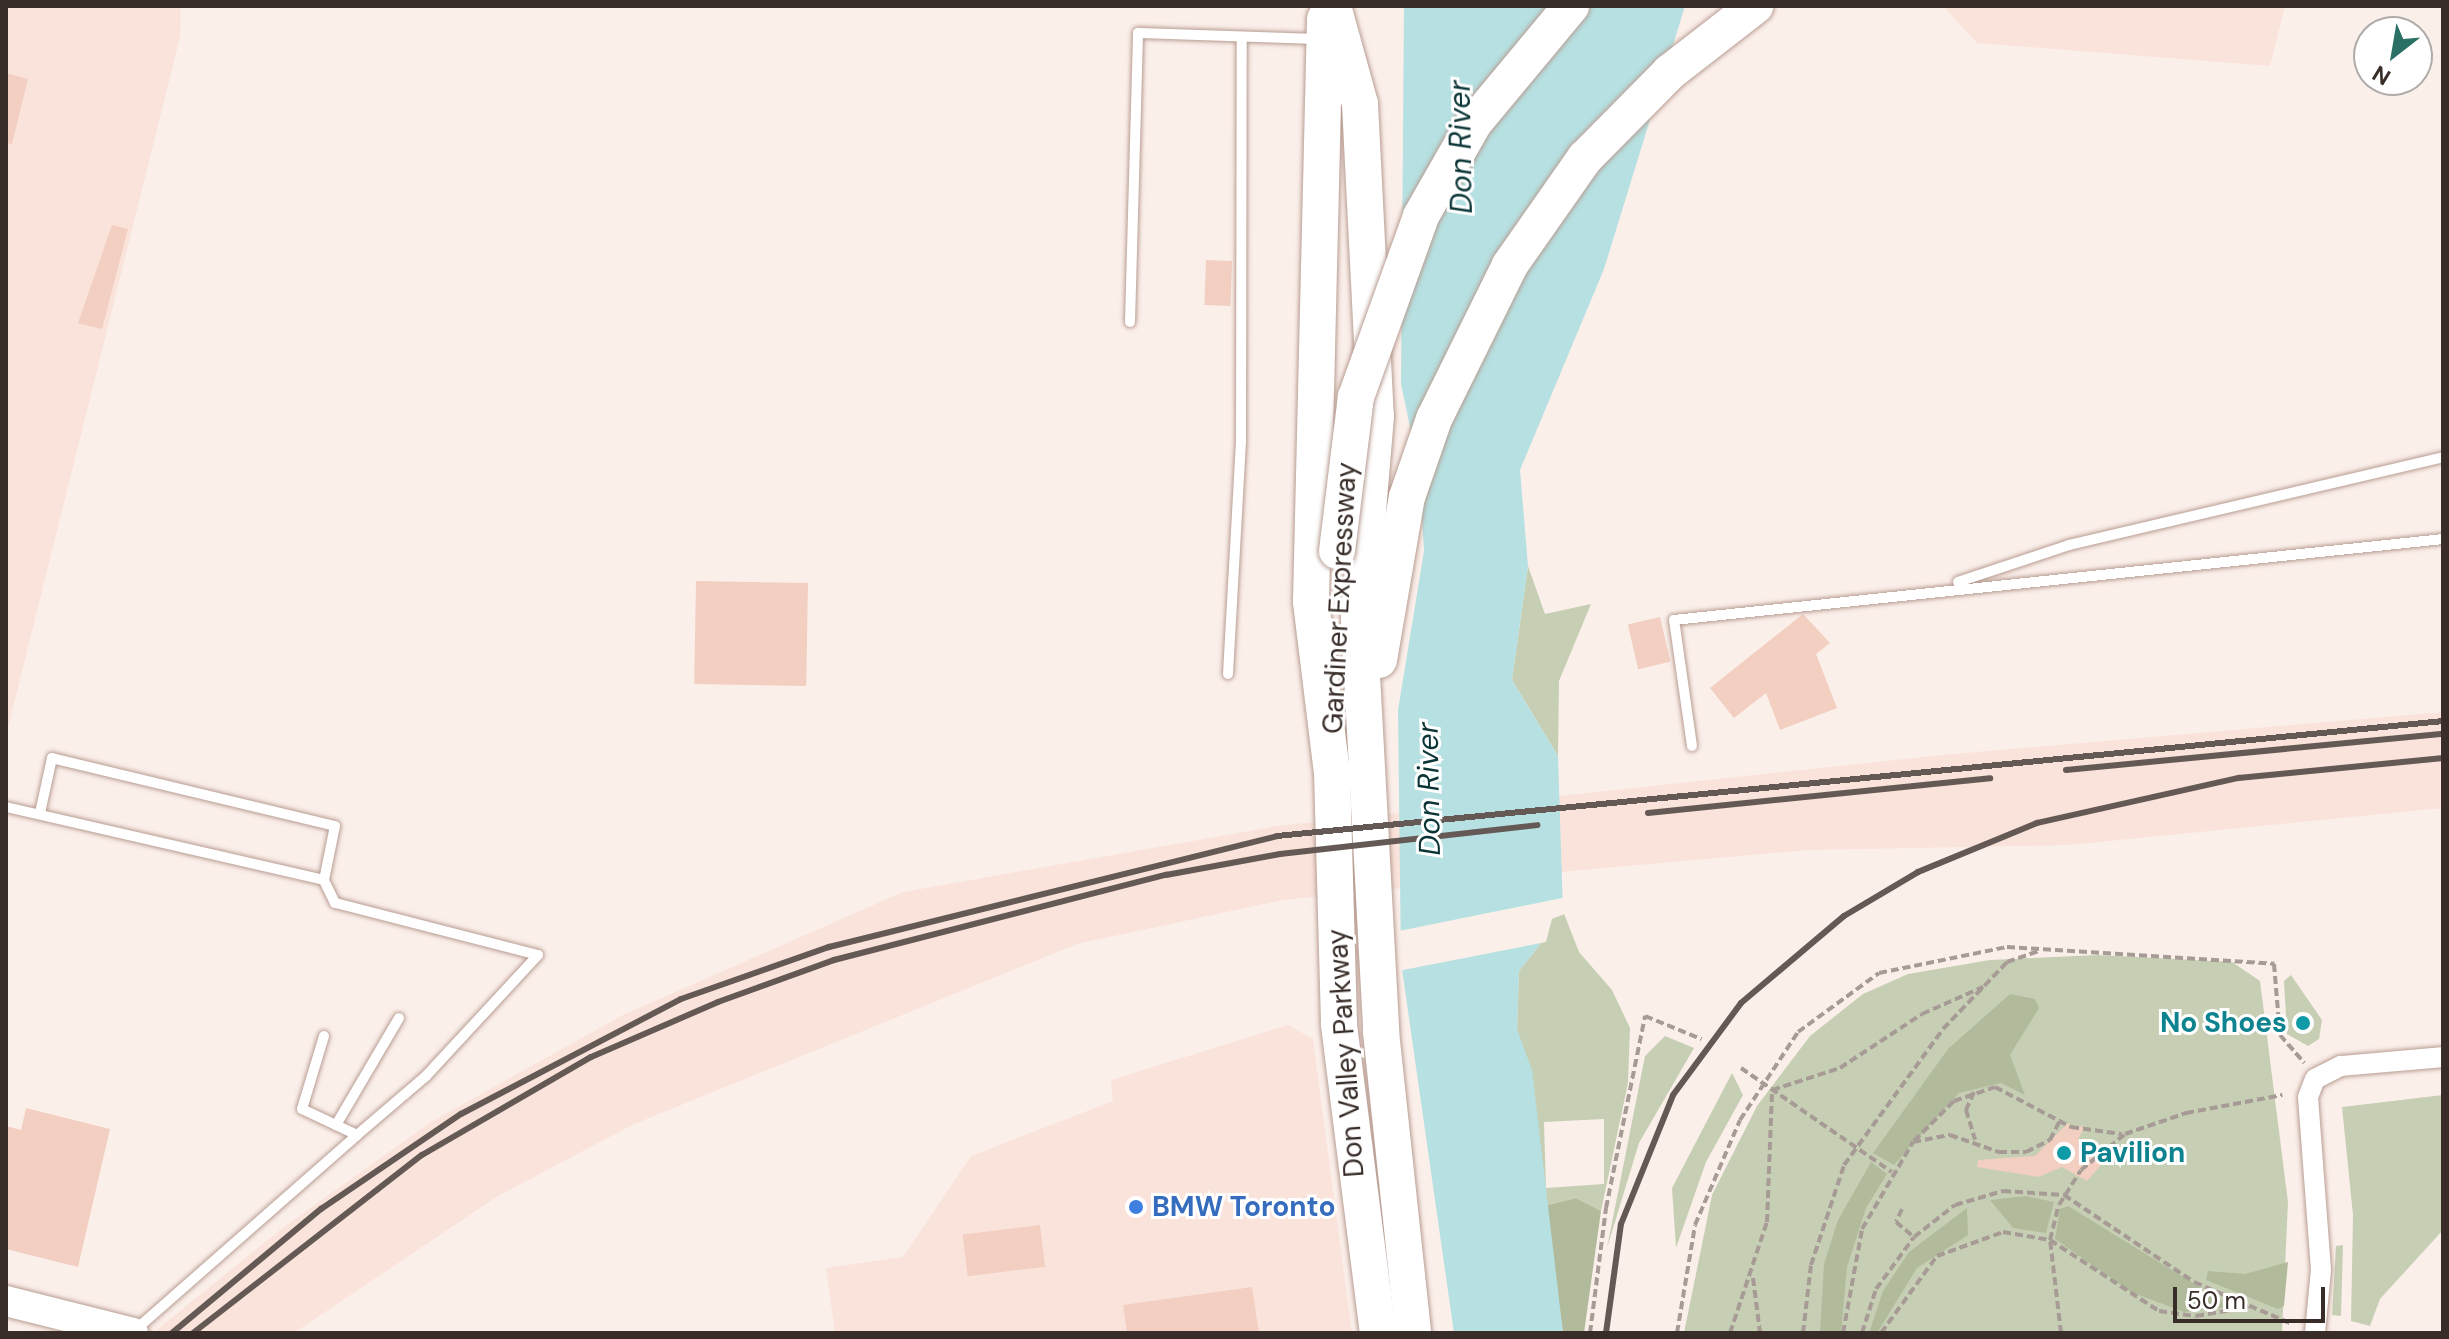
<!DOCTYPE html>
<html>
<head>
<meta charset="utf-8">
<style>
  body { margin:0 }
  #map { position:relative; width:2449px; height:1339px; overflow:hidden; background:#fbefea; font-family:"DM Sans",sans-serif }
  div>[style] { position:absolute }
  .built>* { inset:0; background:#fae3db }
  .green>* { inset:0; background:#c6cfb4 }
  .forest>* { inset:0; background:#b1bb9c }
  .water>* { inset:0; background:#b6e0e1 }
  .pier>* { inset:0; background:#fbefea }
  .building>* { inset:0; background:#f2cfc1; transform-origin:0 0 }
  .path>* { height:4px; margin-top:-2px; transform-origin:0; background:repeating-linear-gradient(90deg,#a79b96 0 8px,transparent 0 12px) }
  .roads { filter:drop-shadow(0 0 2px #b89d92) drop-shadow(0 0 2px #b89d92) }
  .lane>* { height:10px; margin:-5px; padding:0 5px; transform-origin:5px; border-radius:5px; background:#fff }
  .street>* { height:20px; margin:-10px; padding:0 10px; transform-origin:10px; border-radius:10px; background:#fff }
  .primary>* { height:30px; margin:-15px; padding:0 15px; transform-origin:15px; border-radius:15px; background:#fff }
  .highway>* { height:36px; margin:-18px; padding:0 18px; transform-origin:18px; border-radius:18px; background:#fff }
  .rail>* { height:6px; margin:-3px; padding:0 3px; transform-origin:3px; border-radius:3px; background:#645954 }
  .bridges { filter:drop-shadow(0 0 2px #b89d92) drop-shadow(0 0 2px #b89d92) }
  .highway-bridge>* { height:36px; margin:-18px; padding:0 18px; transform-origin:18px; border-radius:18px; background:#fff }
  .dots>* { width:22px; height:22px; translate:-50% -50%; box-sizing:border-box; border:4px solid #fff; border-radius:50% }
  span { translate:-50% -50%; white-space:nowrap; text-align:center; line-height:1.15; -webkit-text-stroke:6px #fff; paint-order:stroke }
  .street-label { font-size:28px; color:#382d28 }
  .culture-label { font-size:28px; color:#0d838f; font-weight:700 }
  .right { translate:-100% -50%; text-align:right }
  .left { translate:0 -50%; text-align:left }
  .shop-label { font-size:28px; color:#366cbe; font-weight:700 }
  .water-label { font-size:30px; color:#0b3436; font-style:italic }
  .frame { position:absolute; inset:0; border:8px solid #382d28; pointer-events:none }
  .north { position:absolute; left:2353px; top:16px; width:80px; height:80px; box-sizing:border-box; background:#fff; border:2px solid #afaba9; border-radius:50%; rotate:211deg; font-size:22px; font-weight:700; line-height:32px; text-align:center; color:#382d28 }
  .north::after { content:''; display:block; margin:auto; width:28px; height:36px; background:#2b7064; clip-path:polygon(50% 0,100% 100%,50% 72%,0 100%) }
  .scale { position:absolute; left:2173px; top:1287px; width:152px; height:36px; box-sizing:border-box; border:4px solid #382d28; border-top:0; padding-left:10px; font-size:24px; line-height:28px; white-space:nowrap; color:#382d28; -webkit-text-stroke:6px #fff; paint-order:stroke }
</style>
</head>
<body>
<div id="map">
  <div class="built">
    <i style="clip-path:polygon(6px 6px,181px 6px,180px 37px,6px 736px)"></i>
    <i style="clip-path:polygon(1943px 6px,2285px 6px,2270px 66px,1977px 43px)"></i>
    <i style="clip-path:polygon(2443px 712px,2443px 808px,2069px 845px,1809px 850px,1582px 870px,1283px 900px,1077px 944px,632px 1125px,498px 1196px,294px 1333px,153px 1333px,281px 1229px,431px 1122px,623px 1015px,903px 892px,1277px 826px,1942px 755px)"></i>
    <i style="clip-path:polygon(1288px 1025px,1313px 1039px,1352px 1333px,835px 1333px,826px 1268px,903px 1257px,971px 1156px,1113px 1101px,1111px 1080px)"></i>
  </div>
  <div class="green">
    <i style="clip-path:polygon(1528px 566px,1545px 614px,1591px 604px,1559px 681px,1558px 756px,1512px 680px)"></i>
    <i style="clip-path:polygon(evenodd,1563px 911px,1579px 952px,1612px 990px,1630px 1028px,1628px 1083px,1601px 1211px,1576px 1198px,1544px 1206px,1533px 1092px,1517px 1029px,1519px 971px,1541px 943px,1549px 916px,1563px 911px,1604px 1119px,1604px 1184px,1546px 1188px,1544px 1122px,1604px 1119px)"></i>
    <i style="clip-path:polygon(2097px 955px,2232px 962px,2260px 981px,2288px 1202px,2282px 1333px,1684px 1333px,1712px 1195px,1757px 1106px,1810px 1036px,1863px 994px,1908px 974px,1990px 960px)"></i>
    <i style="clip-path:polygon(2291px 975px,2322px 1020px,2319px 1039px,2308px 1046px,2287px 1034px,2284px 981px)"></i>
    <i style="clip-path:polygon(1665px 1036px,1694px 1048px,1639px 1143px,1607px 1248px,1645px 1056px)"></i>
    <i style="clip-path:polygon(1732px 1073px,1743px 1095px,1706px 1162px,1676px 1248px,1672px 1188px)"></i>
    <i style="clip-path:polygon(2443px 1095px,2443px 1230px,2380px 1299px,2370px 1326px,2351px 1321px,2353px 1215px,2342px 1107px)"></i>
    <i style="clip-path:polygon(2343px 1245px,2341px 1316px,2332px 1315px,2336px 1246px)"></i>
  </div>
  <div class="forest">
    <i style="clip-path:polygon(2010px 994px,2035px 999px,2039px 1008px,2010px 1055px,2025px 1095px,2001px 1083px,1959px 1093px,1894px 1165px,1873px 1153px,1948px 1049px)"></i>
    <i style="clip-path:polygon(1871px 1162px,1887px 1174px,1866px 1208px,1847px 1267px,1841px 1333px,1820px 1333px,1824px 1264px,1838px 1220px)"></i>
    <i style="clip-path:polygon(2026px 1196px,2054px 1202px,2046px 1233px,2013px 1228px,1990px 1200px)"></i>
    <i style="clip-path:polygon(1576px 1198px,1601px 1211px,1584px 1333px,1563px 1333px,1544px 1206px)"></i>
    <i style="clip-path:polygon(2068px 1206px,2222px 1301px,2223px 1308px,2184px 1312px,2131px 1292px,2055px 1239px,2060px 1209px)"></i>
    <i style="clip-path:polygon(1967px 1208px,1968px 1235px,1917px 1268px,1877px 1333px,1869px 1333px,1883px 1291px,1909px 1252px)"></i>
    <i style="clip-path:polygon(2288px 1262px,2284px 1306px,2278px 1309px,2206px 1280px,2208px 1271px,2245px 1274px)"></i>
  </div>
  <div class="water">
    <i style="clip-path:polygon(1404px 6px,1685px 6px,1604px 269px,1520px 470px,1528px 566px,1512px 680px,1558px 756px,1563px 911px,1549px 916px,1541px 943px,1519px 971px,1517px 1029px,1532px 1070px,1563px 1333px,1454px 1333px,1401px 962px,1398px 710px,1424px 551px,1419px 469px,1401px 384px)"></i>
  </div>
  <div class="pier">
    <i style="clip-path:polygon(1567px 897px,1567px 913px,1552px 919px,1546px 942px,1398px 971px,1394px 932px)"></i>
  </div>
  <div class="building">
    <i style="clip-path:polygon(6px 73px,28px 79px,12px 144px,6px 143px)"></i>
    <i style="clip-path:polygon(112px 225px,128px 229px,102px 329px,78px 323px)"></i>
    <i style="left:1206px;top:260px;width:26px;height:45px;rotate:2deg"></i>
    <i style="left:696px;top:581px;width:112px;height:103px;rotate:1deg"></i>
    <i style="clip-path:polygon(1803px 614px,1830px 643px,1816px 654px,1837px 708px,1780px 730px,1766px 693px,1734px 718px,1710px 688px)"></i>
    <i style="left:1660px;top:617px;width:46px;height:33px;rotate:77deg"></i>
    <i style="clip-path:polygon(26px 1108px,110px 1129px,78px 1267px,6px 1249px,6px 1126px,21px 1130px)"></i>
    <i style="clip-path:polygon(2067px 1124px,2084px 1127px,2078px 1140px,2101px 1165px,2087px 1181px,2062px 1167px,2038px 1177px,1977px 1167px,1978px 1160px,2035px 1156px)"></i>
    <i style="left:1040px;top:1225px;width:42px;height:78px;rotate:83deg"></i>
    <i style="clip-path:polygon(1252px 1287px,1259px 1333px,1127px 1333px,1123px 1305px)"></i>
  </div>
  <div class="path">
    <i style="left:1741px;top:1068px;width:183px;rotate:34.6deg"></i>
    <i style="left:1974px;top:1092px;width:20px;rotate:114deg"></i>
    <i style="left:1966px;top:1110px;width:31px;rotate:73deg"></i>
    <i style="left:1914px;top:1141px;width:57px;rotate:-45deg"></i>
    <i style="left:1954px;top:1101px;width:43px;rotate:-18.9deg"></i>
    <i style="left:1995px;top:1087px;width:86px;rotate:27.8deg"></i>
    <i style="left:2071px;top:1127px;width:51px;rotate:7.8deg"></i>
    <i style="left:1902px;top:1209px;width:14px;rotate:115deg"></i>
    <i style="left:1896px;top:1222px;width:23px;rotate:40deg"></i>
    <i style="left:1753px;top:1278px;width:55px;rotate:82.7deg"></i>
    <i style="left:1590px;top:1333px;width:126px;rotate:-82.7deg"></i>
    <i style="left:1606px;top:1208px;width:196px;rotate:-78.5deg"></i>
    <i style="left:1645px;top:1016px;width:61px;rotate:22.3deg"></i>
    <i style="left:1677px;top:1333px;width:109px;rotate:-80.5deg"></i>
    <i style="left:1695px;top:1225px;width:114px;rotate:-66.8deg"></i>
    <i style="left:1740px;top:1120px;width:105px;rotate:-56.6deg"></i>
    <i style="left:1798px;top:1032px;width:100px;rotate:-36.1deg"></i>
    <i style="left:1879px;top:973px;width:131px;rotate:-11.5deg"></i>
    <i style="left:2007px;top:947px;width:268px;rotate:3.6deg"></i>
    <i style="left:2274px;top:964px;width:71px;rotate:85.2deg"></i>
    <i style="left:2280px;top:1035px;width:37px;rotate:49deg"></i>
    <i style="left:1730px;top:1333px;width:117px;rotate:-71.6deg"></i>
    <i style="left:1767px;top:1222px;width:132px;rotate:-87.8deg"></i>
    <i style="left:1772px;top:1090px;width:71px;rotate:-17.9deg"></i>
    <i style="left:1840px;top:1068px;width:98px;rotate:-33.4deg"></i>
    <i style="left:1922px;top:1014px;width:67px;rotate:-23.9deg"></i>
    <i style="left:1803px;top:1333px;width:68px;rotate:-83.3deg"></i>
    <i style="left:1811px;top:1265px;width:105px;rotate:-71.7deg"></i>
    <i style="left:1844px;top:1165px;width:168px;rotate:-53.9deg"></i>
    <i style="left:1943px;top:1029px;width:93px;rotate:-46.3deg"></i>
    <i style="left:2007px;top:962px;width:34px;rotate:-19deg"></i>
    <i style="left:1843px;top:1333px;width:106px;rotate:-79.6deg"></i>
    <i style="left:1862px;top:1229px;width:101px;rotate:-59.6deg"></i>
    <i style="left:1913px;top:1142px;width:38px;rotate:-11deg"></i>
    <i style="left:1950px;top:1135px;width:52px;rotate:19.1deg"></i>
    <i style="left:1999px;top:1152px;width:27px"></i>
    <i style="left:2026px;top:1152px;width:27px;rotate:-27deg"></i>
    <i style="left:2050px;top:1140px;width:20px;rotate:-63deg"></i>
    <i style="left:1862px;top:1333px;width:46px;rotate:-72.3deg"></i>
    <i style="left:1876px;top:1289px;width:64px;rotate:-53.8deg"></i>
    <i style="left:1914px;top:1237px;width:52px;rotate:-38deg"></i>
    <i style="left:1955px;top:1205px;width:50px;rotate:-16.3deg"></i>
    <i style="left:2003px;top:1191px;width:61px;rotate:3.8deg"></i>
    <i style="left:2064px;top:1195px;width:156px;rotate:33.8deg"></i>
    <i style="left:2194px;top:1282px;width:107px;rotate:23.2deg"></i>
    <i style="left:1881px;top:1333px;width:95px;rotate:-54deg"></i>
    <i style="left:1937px;top:1256px;width:70px;rotate:-20deg"></i>
    <i style="left:2003px;top:1232px;width:48px;rotate:9.7deg"></i>
    <i style="left:2050px;top:1240px;width:130px;rotate:33.1deg"></i>
    <i style="left:2159px;top:1311px;width:37px;rotate:8deg"></i>
    <i style="left:2196px;top:1316px;width:53px;rotate:-9.8deg"></i>
    <i style="left:2061px;top:1333px;width:94px;rotate:-96.7deg"></i>
    <i style="left:2050px;top:1240px;width:36px;rotate:-76deg"></i>
    <i style="left:2059px;top:1205px;width:41px;rotate:-57.8deg"></i>
    <i style="left:2081px;top:1170px;width:57px;rotate:-39.3deg"></i>
    <i style="left:2125px;top:1134px;width:65px;rotate:-19deg"></i>
    <i style="left:2186px;top:1113px;width:98px;rotate:-10.6deg"></i>
  </div>
  <div class="roads">
    <div class="lane">
      <i style="left:1130px;top:322px;width:289px;rotate:-88.4deg"></i>
      <i style="left:1138px;top:33px;width:181px;rotate:1.9deg"></i>
      <i style="left:1958px;top:582px;width:117px;rotate:-18.4deg"></i>
      <i style="left:2069px;top:545px;width:384px;rotate:-13.2deg"></i>
      <i style="left:1228px;top:674px;width:234px;rotate:-86.8deg"></i>
      <i style="left:1241px;top:440px;width:400px;rotate:-89.9deg"></i>
      <i style="left:1692px;top:746px;width:127px;rotate:-98.1deg"></i>
      <i style="left:1674px;top:620px;width:773px;rotate:-6.01deg"></i>
      <i style="left:6px;top:807px;width:326px;rotate:12.9deg"></i>
      <i style="left:324px;top:880px;width:55px;rotate:-78.5deg"></i>
      <i style="left:335px;top:826px;width:291px;rotate:-166.5deg"></i>
      <i style="left:52px;top:758px;width:56px;rotate:102.3deg"></i>
      <i style="left:324px;top:1036px;width:76px;rotate:106.8deg"></i>
      <i style="left:302px;top:1109px;width:61px;rotate:25.3deg"></i>
      <i style="left:357px;top:1135px;width:91px;rotate:-40.5deg"></i>
      <i style="left:426px;top:1076px;width:165px;rotate:-47.2deg"></i>
      <i style="left:538px;top:955px;width:210px;rotate:-165.6deg"></i>
      <i style="left:335px;top:903px;width:25px;rotate:-116deg"></i>
      <i style="left:336px;top:1125px;width:124px;rotate:-59.5deg"></i>
      <i style="left:133px;top:1332px;width:298px;rotate:-41.3deg"></i>
    </div>
    <div class="street">
      <i style="left:2315px;top:1333px;width:63px;rotate:-84.6deg"></i>
      <i style="left:2321px;top:1270px;width:173px;rotate:-94.3deg"></i>
      <i style="left:2308px;top:1097px;width:19px;rotate:-69deg"></i>
      <i style="left:2315px;top:1079px;width:29px;rotate:-27deg"></i>
      <i style="left:2341px;top:1066px;width:102px;rotate:-5deg"></i>
    </div>
    <div class="primary">
      <i style="left:6px;top:1301px;width:131px;rotate:14.1deg"></i>
    </div>
    <div class="highway">
      <i style="left:1333px;top:6px;width:102px;rotate:74.6deg"></i>
      <i style="left:1360px;top:104px;width:312px;rotate:87.1deg"></i>
      <i style="left:1376px;top:416px;width:205px;rotate:94.8deg"></i>
      <i style="left:1359px;top:620px;width:413px;rotate:86.9deg"></i>
      <i style="left:1381px;top:1032px;width:303px;rotate:83.9deg"></i>
      <i style="left:1325px;top:19px;width:583px;rotate:91.38deg"></i>
      <i style="left:1311px;top:602px;width:171px;rotate:83deg"></i>
      <i style="left:1332px;top:772px;width:253px;rotate:88.4deg"></i>
      <i style="left:1339px;top:1025px;width:310px;rotate:82.8deg"></i>
      <i style="left:1379px;top:660px;width:165px;rotate:-80.3deg"></i>
      <i style="left:1407px;top:497px;width:83px;rotate:-70.9deg"></i>
      <i style="left:1434px;top:419px;width:172px;rotate:-63.7deg"></i>
      <i style="left:1510px;top:265px;width:131px;rotate:-55deg"></i>
      <i style="left:1585px;top:158px;width:121px;rotate:-45.3deg"></i>
      <i style="left:1670px;top:72px;width:108px;rotate:-37.8deg"></i>
    </div>
  </div>
  <div class="rail">
    <i style="left:2066px;top:770px;width:379px;rotate:-5.5deg"></i>
    <i style="left:1648px;top:813px;width:344px;rotate:-5.8deg"></i>
    <i style="left:172px;top:1333px;width:194px;rotate:-39.8deg"></i>
    <i style="left:321px;top:1209px;width:169px;rotate:-34.2deg"></i>
    <i style="left:461px;top:1114px;width:248px;rotate:-27.6deg"></i>
    <i style="left:681px;top:999px;width:157px;rotate:-19.4deg"></i>
    <i style="left:829px;top:947px;width:462px;rotate:-13.9deg"></i>
    <i style="left:1277px;top:836px;width:1172px;rotate:-5.63deg"></i>
    <i style="left:193px;top:1333px;width:290px;rotate:-37.9deg"></i>
    <i style="left:422px;top:1155px;width:195px;rotate:-30.1deg"></i>
    <i style="left:591px;top:1057px;width:138px;rotate:-23.4deg"></i>
    <i style="left:718px;top:1002px;width:123px;rotate:-19.9deg"></i>
    <i style="left:834px;top:960px;width:343px;rotate:-14.4deg"></i>
    <i style="left:1166px;top:875px;width:116px;rotate:-10.4deg"></i>
    <i style="left:1280px;top:854px;width:259px;rotate:-6.4deg"></i>
    <i style="left:1606px;top:1333px;width:110px;rotate:-82.2deg"></i>
    <i style="left:1621px;top:1224px;width:139px;rotate:-68deg"></i>
    <i style="left:1673px;top:1095px;width:114px;rotate:-53.5deg"></i>
    <i style="left:1741px;top:1003px;width:135px;rotate:-40.2deg"></i>
    <i style="left:1844px;top:916px;width:86px;rotate:-30.7deg"></i>
    <i style="left:1918px;top:872px;width:129px;rotate:-22.4deg"></i>
    <i style="left:2037px;top:823px;width:207px;rotate:-12.6deg"></i>
    <i style="left:2239px;top:778px;width:205px;rotate:-5.6deg"></i>
  </div>
  <div class="bridges">
    <div class="highway-bridge">
      <i style="left:1337px;top:551px;width:155px;rotate:-83deg"></i>
      <i style="left:1356px;top:397px;width:192px;rotate:-70.2deg"></i>
      <i style="left:1421px;top:216px;width:107px;rotate:-60.3deg"></i>
      <i style="left:1474px;top:123px;width:152px;rotate:-50.3deg"></i>
    </div>
  </div>
  <div class="dots">
    <i style="left:2303px;top:1023px;background:#0f9aa8"></i>
    <i style="left:2064px;top:1153px;background:#0f9aa8"></i>
    <i style="left:1136px;top:1207px;background:#3f7fe0"></i>
  </div>
  <div class="street-label">
    <span style="left:1340px;top:598px;rotate:-87deg">Gardiner Expressway</span>
    <span style="left:1346px;top:1053px;rotate:-94deg">Don Valley Parkway</span>
  </div>
  <div class="culture-label">
    <span class="right" style="left:2287px;top:1023px">No Shoes</span>
    <span class="left" style="left:2080px;top:1153px">Pavilion</span>
  </div>
  <div class="shop-label">
    <span class="left" style="left:1152px;top:1207px">BMW Toronto</span>
  </div>
  <div class="water-label">
    <span style="left:1461px;top:147px;rotate:-91deg">Don River</span>
    <span style="left:1429px;top:789px;rotate:-91deg">Don River</span>
  </div>
  <div class="frame"></div>
  <div class="north">N</div>
  <div class="scale">50 m</div>
</div>
</body>
</html>
